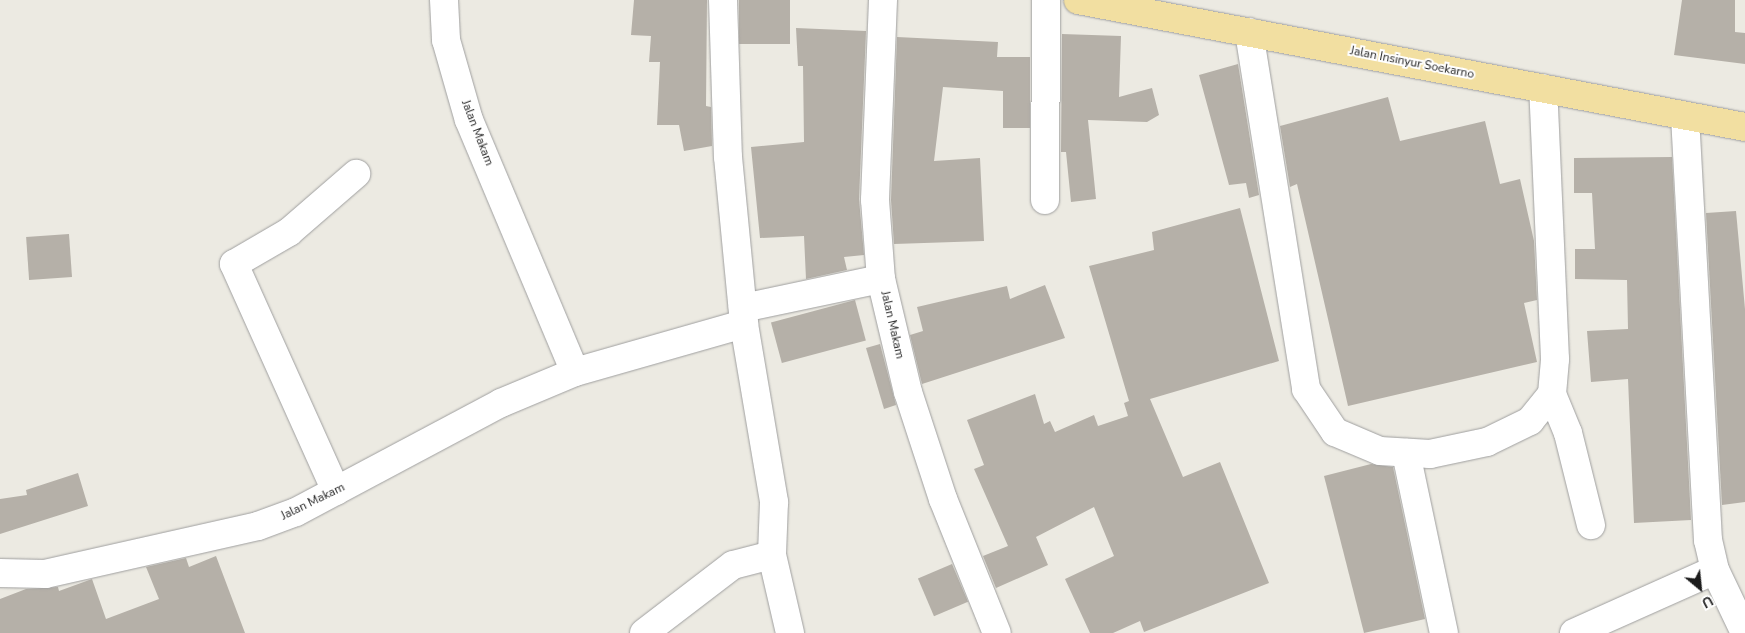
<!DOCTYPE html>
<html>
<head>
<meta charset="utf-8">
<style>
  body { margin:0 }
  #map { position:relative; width:1745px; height:633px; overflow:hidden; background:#eceae2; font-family:"Nunito Sans",sans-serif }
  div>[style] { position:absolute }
  .building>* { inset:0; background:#b5b0a8; transform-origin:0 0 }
  .roads { filter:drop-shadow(0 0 1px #9f9f9f) drop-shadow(0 0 1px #9f9f9f) }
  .street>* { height:28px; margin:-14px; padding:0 14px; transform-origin:14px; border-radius:14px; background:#fff }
  .primary>* { height:28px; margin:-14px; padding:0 14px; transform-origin:14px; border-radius:14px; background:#f2dfa1 }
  span { translate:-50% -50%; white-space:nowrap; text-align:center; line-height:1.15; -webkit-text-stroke:4px #fff; paint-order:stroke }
  .street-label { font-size:12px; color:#1b1b1b }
  .north { position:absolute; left:1675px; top:563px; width:50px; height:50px; -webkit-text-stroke:4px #fff; paint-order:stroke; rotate:152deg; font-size:14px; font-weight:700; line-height:20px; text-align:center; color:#1b1b1b }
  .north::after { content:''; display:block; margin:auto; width:18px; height:22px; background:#1b1b1b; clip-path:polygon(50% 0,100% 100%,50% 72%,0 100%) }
</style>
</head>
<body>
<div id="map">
  <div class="building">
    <i style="clip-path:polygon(634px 0,707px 0,706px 106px,711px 107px,712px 146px,684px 151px,679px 125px,657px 125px,660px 62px,649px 62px,651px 36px,631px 35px)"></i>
    <i style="left:739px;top:0;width:51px;height:44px"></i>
    <i style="clip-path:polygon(1682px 0,1735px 0,1735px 32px,1745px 33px,1745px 64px,1674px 55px)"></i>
    <i style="clip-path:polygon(796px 28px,866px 31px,859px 199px,864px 255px,844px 257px,847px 270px,806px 279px,804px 236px,760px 238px,751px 147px,804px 142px,803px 66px,798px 66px)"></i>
    <i style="clip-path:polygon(1062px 34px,1121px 36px,1119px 97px,1152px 88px,1159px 115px,1147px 122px,1088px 120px,1096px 199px,1071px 202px,1066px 152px,1061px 152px)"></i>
    <i style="clip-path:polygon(897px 37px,998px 42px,997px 57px,1030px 57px,1030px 128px,1003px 128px,1003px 91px,943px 87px,934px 161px,980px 158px,984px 241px,894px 244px,891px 200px)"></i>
    <i style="clip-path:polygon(1238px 64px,1259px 195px,1249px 198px,1246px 183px,1229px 185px,1199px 75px)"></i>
    <i style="clip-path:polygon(1388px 97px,1400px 141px,1485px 121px,1500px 184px,1520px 179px,1534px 241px,1537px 300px,1524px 303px,1537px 362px,1348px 406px,1297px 184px,1290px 187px,1280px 126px)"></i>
    <i style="clip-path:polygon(1672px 157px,1691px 520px,1634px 523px,1628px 379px,1591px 382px,1587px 331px,1628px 329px,1627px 280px,1575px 279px,1575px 249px,1595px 249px,1592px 193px,1574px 193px,1574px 158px)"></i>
    <i style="clip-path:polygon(1240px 208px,1279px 361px,1150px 399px,1183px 477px,1220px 462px,1269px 583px,1144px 632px,1140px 621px,1113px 633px,1090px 633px,1065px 579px,1114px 556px,1094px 507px,1036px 537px,1048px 565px,996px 588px,983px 556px,1008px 546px,974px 469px,984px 465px,967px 420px,1035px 394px,1044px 424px,1050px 421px,1055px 432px,1094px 415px,1098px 426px,1128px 416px,1124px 403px,1129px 401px,1089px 266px,1154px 250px,1152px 232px)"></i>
    <i style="clip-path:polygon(1736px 211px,1745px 309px,1745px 502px,1722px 505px,1706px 213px)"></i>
    <i style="left:69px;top:234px;width:43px;height:43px;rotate:86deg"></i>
    <i style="clip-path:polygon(1045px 285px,1065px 338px,922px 384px,910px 335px,923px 331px,917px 307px,1007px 286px,1010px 299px)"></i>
    <i style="left:855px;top:300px;width:42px;height:87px;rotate:75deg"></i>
    <i style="clip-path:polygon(880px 344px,896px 405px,884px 409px,866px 348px)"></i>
    <i style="clip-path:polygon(1371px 464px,1393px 467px,1425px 619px,1364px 633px,1324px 476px)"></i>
    <i style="clip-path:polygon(78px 473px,88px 506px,0 534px,0 499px,27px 495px,26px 490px)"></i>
    <i style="clip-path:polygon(216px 556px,245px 633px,0 633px,0 599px,26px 589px,58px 587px,59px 591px,92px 579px,106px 619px,159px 599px,146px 567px,186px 558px,189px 567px)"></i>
    <i style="left:952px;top:564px;width:41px;height:37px;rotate:67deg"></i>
  </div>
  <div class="roads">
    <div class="street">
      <i style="left:444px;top:0;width:40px;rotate:87.1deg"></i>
      <i style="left:446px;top:40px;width:83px;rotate:74deg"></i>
      <i style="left:469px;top:120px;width:273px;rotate:67.2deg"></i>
      <i style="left:723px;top:0;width:157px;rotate:88.2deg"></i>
      <i style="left:728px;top:157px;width:168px;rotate:84.5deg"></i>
      <i style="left:744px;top:324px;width:181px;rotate:80.4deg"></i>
      <i style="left:774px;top:502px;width:53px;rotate:92.2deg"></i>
      <i style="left:772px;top:555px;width:80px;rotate:77deg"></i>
      <i style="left:883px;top:0;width:200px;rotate:92.3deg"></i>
      <i style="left:875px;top:200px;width:79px;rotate:85.7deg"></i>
      <i style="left:881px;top:279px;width:116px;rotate:76.6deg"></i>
      <i style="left:908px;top:392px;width:113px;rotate:71.9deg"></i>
      <i style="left:943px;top:499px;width:144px;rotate:68.1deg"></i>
      <i style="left:1249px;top:32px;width:362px;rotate:80.9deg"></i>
      <i style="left:1306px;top:389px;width:52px;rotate:56deg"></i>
      <i style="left:1335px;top:432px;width:49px;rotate:22.9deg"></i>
      <i style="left:1380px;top:451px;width:50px;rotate:3.4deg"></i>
      <i style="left:1430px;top:454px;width:58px;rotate:-11.9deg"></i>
      <i style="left:1487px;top:442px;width:48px;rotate:-26deg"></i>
      <i style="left:1530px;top:421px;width:35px;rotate:-51deg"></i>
      <i style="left:1552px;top:394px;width:35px;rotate:-85deg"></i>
      <i style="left:1555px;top:359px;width:271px;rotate:-92.5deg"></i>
      <i style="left:1685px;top:116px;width:425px;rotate:86.9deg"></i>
      <i style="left:1708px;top:540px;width:31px;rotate:77deg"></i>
      <i style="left:1715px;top:570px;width:70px;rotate:64.5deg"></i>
      <i style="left:1045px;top:200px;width:200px;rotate:-89.7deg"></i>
      <i style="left:743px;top:308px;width:141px;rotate:-11.9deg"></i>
      <i style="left:1552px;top:394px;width:42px;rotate:67.7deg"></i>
      <i style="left:1568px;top:433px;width:95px;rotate:76deg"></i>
      <i style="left:1406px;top:453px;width:184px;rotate:78.1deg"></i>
      <i style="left:336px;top:491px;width:249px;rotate:-114.2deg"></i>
      <i style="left:234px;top:264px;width:64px;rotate:-30.2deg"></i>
      <i style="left:289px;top:232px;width:89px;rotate:-40.9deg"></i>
      <i style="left:0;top:573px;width:45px;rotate:1.3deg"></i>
      <i style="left:45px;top:574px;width:218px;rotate:-12.7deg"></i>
      <i style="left:258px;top:526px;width:40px;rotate:-20.2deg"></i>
      <i style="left:296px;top:512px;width:232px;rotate:-28deg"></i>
      <i style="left:501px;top:403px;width:80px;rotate:-22.7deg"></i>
      <i style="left:575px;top:372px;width:176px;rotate:-15.9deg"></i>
      <i style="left:644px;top:633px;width:112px;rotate:-37.4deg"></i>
      <i style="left:733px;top:565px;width:40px;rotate:-14.4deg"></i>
      <i style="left:1574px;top:633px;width:154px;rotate:-24.1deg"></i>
    </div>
    <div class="primary">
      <i style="left:1078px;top:0;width:679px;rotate:10.78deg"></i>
    </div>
  </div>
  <div class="street-label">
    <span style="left:1412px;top:63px;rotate:11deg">Jalan Insinyur Soekarno</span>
    <span style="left:477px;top:133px;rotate:69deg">Jalan Makam</span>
    <span style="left:892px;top:325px;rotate:77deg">Jalan Makam</span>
    <span style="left:313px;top:502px;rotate:-26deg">Jalan Makam</span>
  </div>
  <div class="north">U</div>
</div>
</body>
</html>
